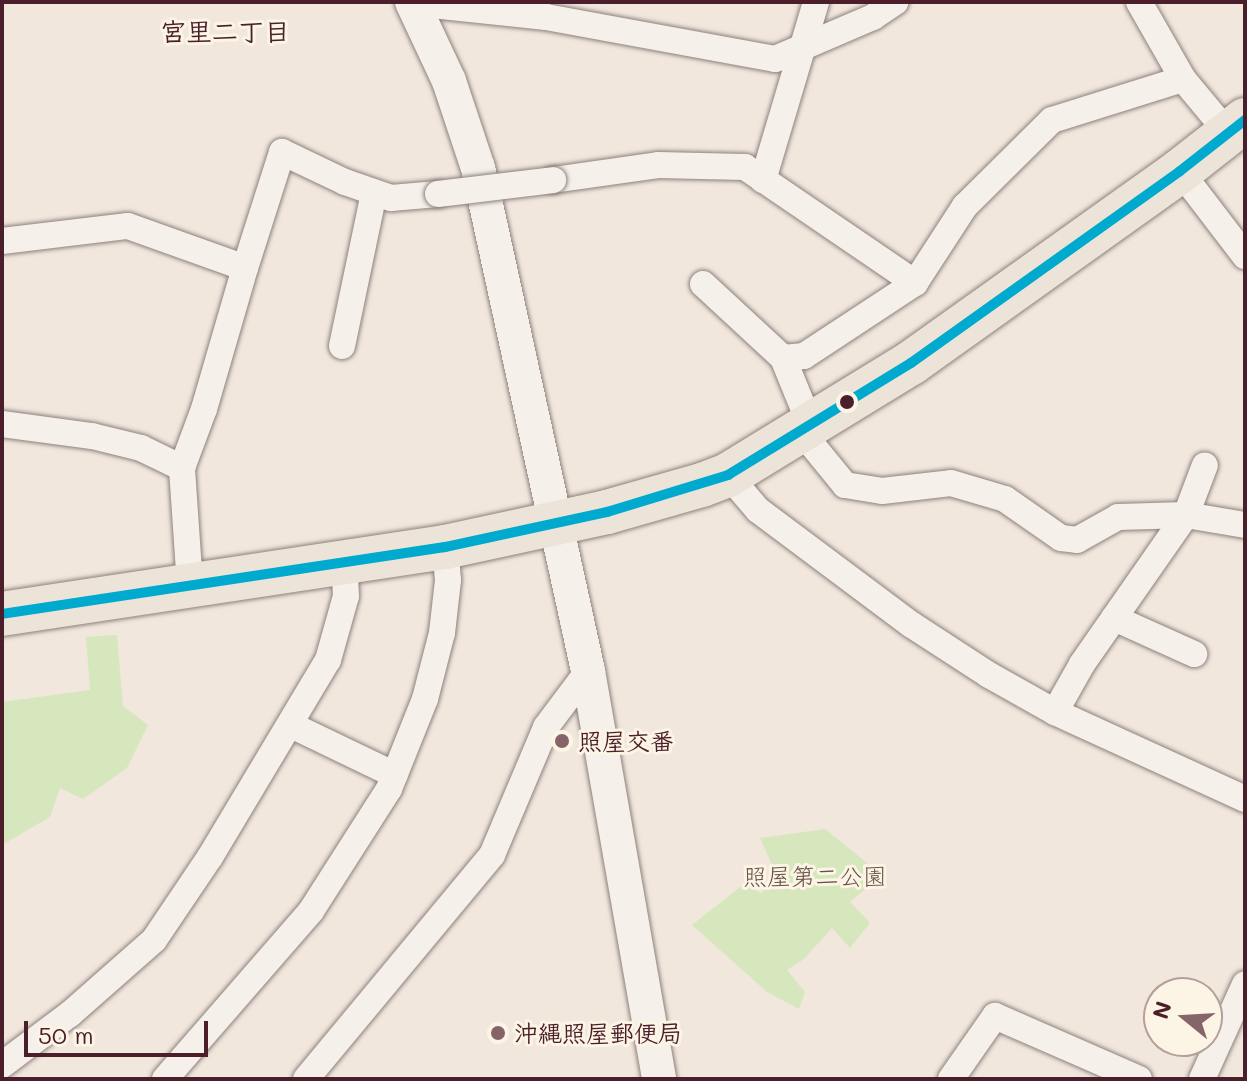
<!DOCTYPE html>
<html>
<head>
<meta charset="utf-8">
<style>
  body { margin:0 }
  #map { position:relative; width:1247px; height:1081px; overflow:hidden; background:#f2e7dd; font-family:Mali,"Klee One",sans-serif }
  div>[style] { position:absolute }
  .green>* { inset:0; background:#d6e7bd }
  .roads { filter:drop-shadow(0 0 2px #8e817e) drop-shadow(0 0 2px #8e817e) }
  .minor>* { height:26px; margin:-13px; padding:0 13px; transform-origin:13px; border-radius:13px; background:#f5f0ea }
  .tertiary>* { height:34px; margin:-17px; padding:0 17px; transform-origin:17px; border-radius:17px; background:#f5f0ea }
  .trunk>* { height:44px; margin:-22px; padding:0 22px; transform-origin:22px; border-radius:22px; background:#ece4d8 }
  .bridges { filter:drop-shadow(0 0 2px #8e817e) drop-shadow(0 0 2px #8e817e) }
  .minor-bridge>* { height:26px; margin:-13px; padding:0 13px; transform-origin:13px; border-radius:13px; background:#f5f0ea }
  .bus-1>* { height:10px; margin:-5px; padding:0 5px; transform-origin:5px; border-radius:5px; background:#00a9ce }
  .dots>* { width:22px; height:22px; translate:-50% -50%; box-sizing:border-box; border:4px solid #fcf5e5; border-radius:50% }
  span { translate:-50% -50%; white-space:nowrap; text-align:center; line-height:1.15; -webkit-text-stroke:6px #fcf5e5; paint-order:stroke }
  .poi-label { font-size:24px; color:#4a1f2b; font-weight:700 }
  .left { translate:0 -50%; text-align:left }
  .park-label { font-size:24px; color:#685149 }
  .neighbourhood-label { font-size:26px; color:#4a1f2b; font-weight:700 }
  .frame { position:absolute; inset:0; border:4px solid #4a1f2b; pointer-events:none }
  .north { position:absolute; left:1143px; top:977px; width:80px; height:80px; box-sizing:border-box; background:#fcf5e5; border:2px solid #b59f9b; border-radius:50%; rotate:288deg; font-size:22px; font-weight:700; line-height:32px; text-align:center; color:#4a1f2b }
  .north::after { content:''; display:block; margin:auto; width:28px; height:36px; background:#856569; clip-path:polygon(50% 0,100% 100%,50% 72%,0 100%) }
  .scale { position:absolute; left:24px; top:1021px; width:184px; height:36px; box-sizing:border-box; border:4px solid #4a1f2b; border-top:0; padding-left:10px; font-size:24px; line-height:28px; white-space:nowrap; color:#4a1f2b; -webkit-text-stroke:6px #fcf5e5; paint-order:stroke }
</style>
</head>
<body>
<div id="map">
  <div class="green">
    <i style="clip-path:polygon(117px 635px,123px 706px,148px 725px,127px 768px,83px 799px,60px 788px,50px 817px,2px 845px,2px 702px,90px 690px,86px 637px)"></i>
    <i style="clip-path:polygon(825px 829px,882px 875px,850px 902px,870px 923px,850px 948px,832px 928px,804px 959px,787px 970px,805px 992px,799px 1009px,767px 992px,692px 925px,744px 884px,761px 893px,769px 885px,773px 867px,760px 838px)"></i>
  </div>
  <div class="roads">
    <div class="minor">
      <i style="left:1139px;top:2px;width:89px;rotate:60.3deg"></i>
      <i style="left:1183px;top:79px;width:70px;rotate:50.2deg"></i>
      <i style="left:413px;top:3px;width:134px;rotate:6deg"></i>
      <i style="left:546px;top:17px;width:233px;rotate:10.4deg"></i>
      <i style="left:775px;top:59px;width:107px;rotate:-23.2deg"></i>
      <i style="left:873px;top:17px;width:27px;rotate:-34deg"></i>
      <i style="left:1180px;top:171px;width:107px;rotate:52.6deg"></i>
      <i style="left:553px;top:180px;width:106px;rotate:-8.1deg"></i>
      <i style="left:658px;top:165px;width:87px;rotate:1.3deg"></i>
      <i style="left:745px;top:167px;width:206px;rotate:34.3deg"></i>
      <i style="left:915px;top:283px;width:133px;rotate:146.7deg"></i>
      <i style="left:804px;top:356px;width:21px;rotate:175deg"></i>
      <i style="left:763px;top:180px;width:186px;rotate:-73.4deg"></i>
      <i style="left:2px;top:241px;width:127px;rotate:-6.8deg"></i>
      <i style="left:128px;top:226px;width:124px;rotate:19.7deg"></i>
      <i style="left:245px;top:268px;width:122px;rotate:-72.3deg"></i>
      <i style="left:282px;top:152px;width:70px;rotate:25.5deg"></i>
      <i style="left:345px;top:182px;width:49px;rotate:19.2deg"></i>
      <i style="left:391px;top:198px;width:47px;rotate:-4.9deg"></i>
      <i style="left:915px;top:283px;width:92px;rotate:-57deg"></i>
      <i style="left:965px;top:206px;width:122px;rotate:-44.7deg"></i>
      <i style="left:1052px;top:120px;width:137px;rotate:-17.4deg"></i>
      <i style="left:703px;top:284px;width:109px;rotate:42.8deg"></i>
      <i style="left:783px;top:358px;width:71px;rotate:67.8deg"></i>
      <i style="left:342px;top:346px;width:156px;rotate:-78.2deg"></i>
      <i style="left:2px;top:424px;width:91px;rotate:7.6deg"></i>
      <i style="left:92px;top:436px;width:50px;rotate:13.8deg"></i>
      <i style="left:141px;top:448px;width:46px;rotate:26deg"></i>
      <i style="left:800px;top:430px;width:71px;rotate:50.7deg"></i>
      <i style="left:845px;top:485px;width:37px;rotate:9deg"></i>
      <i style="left:882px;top:491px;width:69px;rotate:-6.6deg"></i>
      <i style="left:951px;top:483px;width:56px;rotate:16.5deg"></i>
      <i style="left:1005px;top:499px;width:68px;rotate:34.9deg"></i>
      <i style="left:1061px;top:538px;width:16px;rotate:7deg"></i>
      <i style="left:1077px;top:540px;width:47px;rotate:-29.3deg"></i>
      <i style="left:1118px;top:517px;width:68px;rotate:-1.7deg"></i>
      <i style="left:1186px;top:515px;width:60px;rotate:9.6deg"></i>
      <i style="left:728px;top:475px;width:46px;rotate:49.4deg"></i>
      <i style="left:758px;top:510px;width:192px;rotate:36.8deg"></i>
      <i style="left:912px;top:625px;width:92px;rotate:33deg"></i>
      <i style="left:989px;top:675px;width:76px;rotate:29.3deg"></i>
      <i style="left:1055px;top:712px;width:209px;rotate:24.6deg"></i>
      <i style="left:190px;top:586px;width:118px;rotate:-93.9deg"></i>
      <i style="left:182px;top:468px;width:63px;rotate:-69.6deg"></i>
      <i style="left:204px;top:409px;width:147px;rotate:-73.8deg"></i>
      <i style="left:1114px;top:618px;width:88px;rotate:24.2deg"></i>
      <i style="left:1055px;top:712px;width:55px;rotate:-60.6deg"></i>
      <i style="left:1082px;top:664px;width:182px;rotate:-55.1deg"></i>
      <i style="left:1186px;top:515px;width:53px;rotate:-69.2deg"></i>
      <i style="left:291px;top:725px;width:115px;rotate:25.7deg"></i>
      <i style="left:2px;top:1065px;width:85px;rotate:-36.9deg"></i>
      <i style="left:70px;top:1014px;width:112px;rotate:-41.4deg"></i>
      <i style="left:154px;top:940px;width:100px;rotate:-56deg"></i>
      <i style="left:210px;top:857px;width:230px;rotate:-59.1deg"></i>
      <i style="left:328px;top:660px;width:66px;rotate:-74.3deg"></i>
      <i style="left:346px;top:596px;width:33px;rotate:-93deg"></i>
      <i style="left:165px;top:1079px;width:223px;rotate:-49deg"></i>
      <i style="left:311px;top:911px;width:145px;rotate:-57.4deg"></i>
      <i style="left:389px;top:789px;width:97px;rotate:-68.2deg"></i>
      <i style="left:425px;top:699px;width:68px;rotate:-75.6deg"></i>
      <i style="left:442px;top:633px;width:53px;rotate:-83.5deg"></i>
      <i style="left:448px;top:580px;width:33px;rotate:-95deg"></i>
      <i style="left:306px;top:1079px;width:291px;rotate:-50.3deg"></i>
      <i style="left:492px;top:855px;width:139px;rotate:-67.1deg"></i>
      <i style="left:546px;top:727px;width:70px;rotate:-53.1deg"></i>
      <i style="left:951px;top:1079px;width:77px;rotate:-55.1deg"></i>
      <i style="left:995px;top:1016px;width:157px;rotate:23.6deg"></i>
      <i style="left:1202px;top:1079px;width:104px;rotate:-65.6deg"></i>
    </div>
    <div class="tertiary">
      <i style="left:412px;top:2px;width:87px;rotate:64.9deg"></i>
      <i style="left:449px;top:81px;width:92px;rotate:71.6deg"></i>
      <i style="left:478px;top:168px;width:515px;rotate:77.66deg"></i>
      <i style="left:588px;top:671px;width:414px;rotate:80.1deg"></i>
    </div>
    <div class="trunk">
      <i style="left:2px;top:614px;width:448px;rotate:-8.6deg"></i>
      <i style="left:445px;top:547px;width:166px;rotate:-12.2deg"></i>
      <i style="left:607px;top:512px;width:99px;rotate:-15.9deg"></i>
      <i style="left:702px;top:485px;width:28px;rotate:-21deg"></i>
      <i style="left:728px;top:475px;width:215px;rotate:-31.5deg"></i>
      <i style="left:911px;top:363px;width:330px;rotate:-35.5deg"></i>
      <i style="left:1180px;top:171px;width:83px;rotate:-38.1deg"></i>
    </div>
  </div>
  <div class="bridges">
    <div class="minor-bridge">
      <i style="left:438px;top:194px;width:116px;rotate:-6.9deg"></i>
    </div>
  </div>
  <div class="bus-1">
    <i style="left:2px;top:614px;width:448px;rotate:-8.6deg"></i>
    <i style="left:445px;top:547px;width:166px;rotate:-12.2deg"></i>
    <i style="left:607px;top:512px;width:127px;rotate:-17deg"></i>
    <i style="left:728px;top:475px;width:215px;rotate:-31.5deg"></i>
    <i style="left:911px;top:363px;width:330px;rotate:-35.5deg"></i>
    <i style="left:1180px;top:171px;width:83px;rotate:-38.1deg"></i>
  </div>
  <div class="dots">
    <i style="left:847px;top:402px;background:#4a1f2b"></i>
    <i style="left:562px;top:741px;background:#856569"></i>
    <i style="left:498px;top:1033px;background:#856569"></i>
  </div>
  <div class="poi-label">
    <span class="left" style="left:578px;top:741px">照屋交番</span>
    <span class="left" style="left:514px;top:1033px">沖縄照屋郵便局</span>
  </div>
  <div class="park-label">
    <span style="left:815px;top:876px">照屋第二公園</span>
  </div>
  <div class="neighbourhood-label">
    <span style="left:225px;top:32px">宮里二丁目</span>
  </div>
  <div class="frame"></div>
  <div class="north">N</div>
  <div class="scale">50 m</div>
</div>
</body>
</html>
